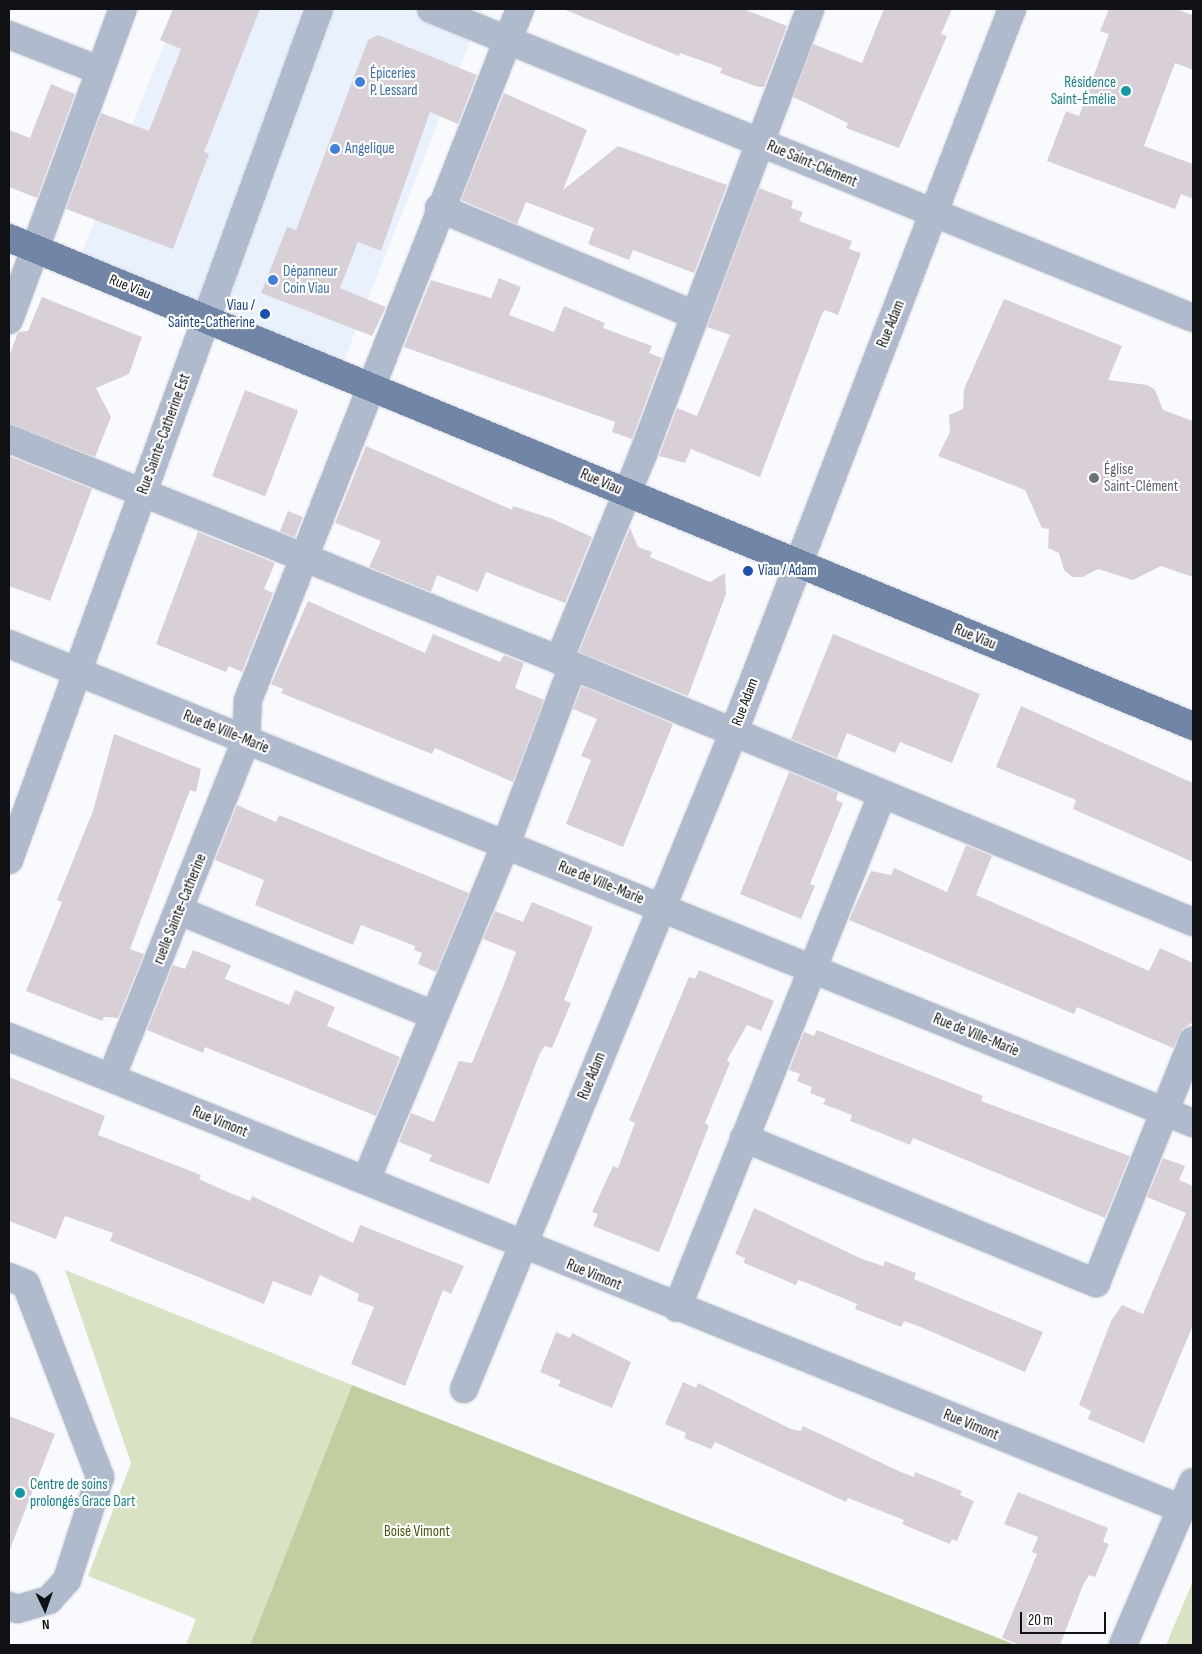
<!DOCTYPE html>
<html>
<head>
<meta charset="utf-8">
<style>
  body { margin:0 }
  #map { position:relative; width:1202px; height:1654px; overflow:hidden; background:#f8fafe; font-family:"Sofia Sans Condensed",sans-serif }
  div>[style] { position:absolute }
  .built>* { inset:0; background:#e9f1fd }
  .green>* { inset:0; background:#d9e2c3 }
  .forest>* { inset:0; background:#c1ce9f }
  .building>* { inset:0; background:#d9d0d7; transform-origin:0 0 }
  .roads { filter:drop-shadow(0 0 1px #d3d5d9) drop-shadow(0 0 1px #d3d5d9) }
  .minor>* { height:28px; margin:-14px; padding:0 14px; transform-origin:14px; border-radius:14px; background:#afbbcd }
  .major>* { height:28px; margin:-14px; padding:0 14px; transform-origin:14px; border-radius:14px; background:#7185a6 }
  .dots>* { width:14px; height:14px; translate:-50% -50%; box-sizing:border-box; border:2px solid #fff; border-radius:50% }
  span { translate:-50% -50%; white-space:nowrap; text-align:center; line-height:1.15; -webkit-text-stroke:4.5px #fff; paint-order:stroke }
  .shop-label { font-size:15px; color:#366cbe }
  .left { translate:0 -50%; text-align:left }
  .culture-label { font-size:15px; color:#0d838f }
  .right { translate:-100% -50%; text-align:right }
  .street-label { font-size:15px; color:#0f1114 }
  .transit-label { font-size:15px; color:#164399 }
  .worship-label { font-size:15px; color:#5b616d }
  .park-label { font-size:15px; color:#49570d }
  .frame { position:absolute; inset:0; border:10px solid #0f1114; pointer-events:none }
  .north { position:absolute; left:20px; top:1584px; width:50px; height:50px; -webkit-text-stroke:4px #fff; paint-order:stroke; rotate:177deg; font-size:14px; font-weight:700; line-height:20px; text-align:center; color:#0f1114 }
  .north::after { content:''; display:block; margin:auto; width:18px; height:22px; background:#0f1114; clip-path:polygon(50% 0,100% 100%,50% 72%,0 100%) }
  .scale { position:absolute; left:1020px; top:1612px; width:86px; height:22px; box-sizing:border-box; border:2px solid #0f1114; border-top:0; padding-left:6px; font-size:15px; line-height:18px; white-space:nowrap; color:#0f1114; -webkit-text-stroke:4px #fff; paint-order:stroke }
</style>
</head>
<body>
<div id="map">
  <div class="built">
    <i style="clip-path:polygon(178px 9px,483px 9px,339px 373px,77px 265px)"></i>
  </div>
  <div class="green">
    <i style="clip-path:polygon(65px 1270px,352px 1385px,250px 1645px,186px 1645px,196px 1619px,88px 1576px,131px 1463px)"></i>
    <i style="clip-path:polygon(1193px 1581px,1193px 1645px,1166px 1645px)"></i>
  </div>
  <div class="forest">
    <i style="clip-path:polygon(352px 1385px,1016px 1645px,250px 1645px)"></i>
  </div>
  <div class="building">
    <i style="clip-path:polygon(173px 9px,260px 9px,204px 152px,209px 154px,173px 249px,66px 209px,101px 113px,149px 131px,181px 49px,160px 40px)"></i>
    <i style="clip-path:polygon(563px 9px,743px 9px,787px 26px,764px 87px,758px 87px,720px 73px,722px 68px,680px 53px,679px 56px)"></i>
    <i style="clip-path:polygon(884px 9px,952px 9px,941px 34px,947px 36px,899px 148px,846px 128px,848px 123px,793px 97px,813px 44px,862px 63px)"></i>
    <i style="clip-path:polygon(1109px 9px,1176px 9px,1193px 15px,1193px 70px,1175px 63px,1144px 146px,1193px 164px,1193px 199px,1181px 194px,1175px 209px,1047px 161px,1066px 111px,1079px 116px,1109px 34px,1100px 31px)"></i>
    <i style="clip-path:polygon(378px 35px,477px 75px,458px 124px,430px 112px,381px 251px,358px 242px,340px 288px,386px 307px,372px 336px,261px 293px,287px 227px,296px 230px,368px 40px)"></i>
    <i style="clip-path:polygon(51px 84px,75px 94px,37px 198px,9px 187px,9px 130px,30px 138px)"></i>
    <i style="clip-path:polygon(504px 93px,587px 130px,563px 190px,618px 146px,727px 185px,694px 273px,633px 250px,629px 260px,588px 244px,594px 228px,526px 202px,517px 224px,461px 200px)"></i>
    <i style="clip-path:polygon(759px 188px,793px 201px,791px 208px,803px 212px,799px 221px,852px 241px,849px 249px,861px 253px,838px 315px,825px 310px,822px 314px,760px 477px,691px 449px,685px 463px,659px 456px,677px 408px,697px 416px,730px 335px,707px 327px)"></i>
    <i style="clip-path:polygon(499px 278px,521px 287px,509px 315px,554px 332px,564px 306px,605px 323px,603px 328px,652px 346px,649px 353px,662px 358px,632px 439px,612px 432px,615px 422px,404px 347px,431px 280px,491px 298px)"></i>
    <i style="clip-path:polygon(42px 297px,142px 337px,129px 374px,96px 388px,111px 417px,95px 457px,9px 424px,9px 357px,18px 332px,28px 331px)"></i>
    <i style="clip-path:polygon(1004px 299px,1122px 346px,1108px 380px,1148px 385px,1155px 390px,1163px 410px,1193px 421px,1193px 577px,1161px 566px,1133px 580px,1098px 569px,1083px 577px,1072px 577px,1064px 570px,1059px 553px,1048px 548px,1049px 529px,1042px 528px,1025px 490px,938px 456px,950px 432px,949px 415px,963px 409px,964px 389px)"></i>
    <i style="left:245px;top:390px;width:57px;height:92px;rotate:21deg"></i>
    <i style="clip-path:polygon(366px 446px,512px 510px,513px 506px,553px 519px,592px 537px,565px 603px,486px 572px,478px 592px,437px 575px,431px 592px,369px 567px,381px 541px,335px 523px)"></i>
    <i style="clip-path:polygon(9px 456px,92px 489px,50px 601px,9px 586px)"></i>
    <i style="left:288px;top:511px;width:16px;height:22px;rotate:22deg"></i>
    <i style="clip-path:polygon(630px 528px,638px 547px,652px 552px,650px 557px,710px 582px,725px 573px,726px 594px,688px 696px,579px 652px)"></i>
    <i style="clip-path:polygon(198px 532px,275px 563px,264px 589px,273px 593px,242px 672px,229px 666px,226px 672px,156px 644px)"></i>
    <i style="clip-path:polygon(308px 601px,425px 653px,433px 634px,500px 662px,504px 655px,524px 663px,515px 688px,544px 700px,513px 782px,435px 748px,432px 754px,281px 693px,283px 689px,271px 684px)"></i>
    <i style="clip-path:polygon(833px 634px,980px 694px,952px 763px,900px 742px,895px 753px,847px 733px,837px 758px,791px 739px)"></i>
    <i style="clip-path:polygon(582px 686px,673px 724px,623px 847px,566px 824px,591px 760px,581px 756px,597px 719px,573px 709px)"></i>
    <i style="clip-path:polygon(1021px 706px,1193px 783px,1193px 862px,1073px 809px,1076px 800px,996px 767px)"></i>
    <i style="clip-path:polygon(114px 734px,201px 769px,196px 792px,190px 790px,130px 949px,144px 954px,118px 1018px,104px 1017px,102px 1021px,26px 991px,62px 902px,57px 900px,93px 811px)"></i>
    <i style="clip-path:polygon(789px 772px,838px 792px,836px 800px,843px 803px,810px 884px,815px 886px,801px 919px,740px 894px)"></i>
    <i style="clip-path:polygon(237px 805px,276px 822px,279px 815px,469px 893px,436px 972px,418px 964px,422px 953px,414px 950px,415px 946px,361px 925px,353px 945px,255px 905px,264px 880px,215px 860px)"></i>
    <i style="clip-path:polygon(966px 845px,992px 856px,976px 895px,1149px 971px,1160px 948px,1193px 963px,1193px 1022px,1183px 1029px,1173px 1048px,1077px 1007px,1074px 1014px,849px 920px,871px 871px,891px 875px,894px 868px,947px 892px)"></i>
    <i style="clip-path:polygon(532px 902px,593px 927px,564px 1000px,571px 1003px,552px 1048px,545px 1046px,540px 1053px,489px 1184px,429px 1161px,432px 1155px,399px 1142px,411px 1113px,434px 1122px,459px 1061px,472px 1063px,503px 987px,516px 952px,483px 939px,495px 911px,523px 922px)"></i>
    <i style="clip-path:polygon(193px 950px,231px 965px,225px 979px,289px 1005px,295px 990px,335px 1007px,327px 1026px,400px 1057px,376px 1116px,205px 1047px,203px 1053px,147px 1030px,173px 965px,185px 969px)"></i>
    <i style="clip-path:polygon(699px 970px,774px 1001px,761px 1031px,747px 1025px,727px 1060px,730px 1063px,705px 1123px,709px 1126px,659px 1252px,593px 1226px,598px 1214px,592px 1212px,613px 1166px,618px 1168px,635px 1123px,629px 1120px,689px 977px,695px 979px)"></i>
    <i style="clip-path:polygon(817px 1030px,983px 1096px,981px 1101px,1130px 1156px,1105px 1218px,913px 1138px,910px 1145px,878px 1132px,850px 1121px,852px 1115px,823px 1104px,826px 1099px,810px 1093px,812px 1087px,797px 1081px,800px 1074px,789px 1070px,804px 1032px,814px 1036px)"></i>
    <i style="clip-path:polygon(9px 1077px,105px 1116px,98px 1135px,201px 1175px,199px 1179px,223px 1190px,250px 1201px,252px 1196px,353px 1243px,360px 1225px,464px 1266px,451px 1294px,443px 1290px,405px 1386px,351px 1364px,374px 1307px,357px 1301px,359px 1294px,320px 1275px,311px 1296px,273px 1281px,264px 1304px,110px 1241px,113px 1233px,65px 1216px,56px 1239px,9px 1221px)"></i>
    <i style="clip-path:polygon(1163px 1158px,1185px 1166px,1179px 1180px,1193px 1186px,1193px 1325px,1144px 1443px,1088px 1419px,1091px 1411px,1079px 1405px,1111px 1321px,1122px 1305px,1143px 1314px,1186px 1213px,1147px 1197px)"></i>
    <i style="clip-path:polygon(754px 1208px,862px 1259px,883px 1266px,885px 1261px,916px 1273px,914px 1279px,1043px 1332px,1025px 1372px,918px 1326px,904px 1321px,901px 1327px,855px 1309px,857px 1304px,807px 1283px,798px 1280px,796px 1285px,744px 1263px,745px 1258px,735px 1254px)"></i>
    <i style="clip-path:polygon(556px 1332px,570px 1338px,572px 1333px,631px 1362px,612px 1408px,558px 1386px,561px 1381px,540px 1372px)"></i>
    <i style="clip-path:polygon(683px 1382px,696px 1388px,698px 1383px,791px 1429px,801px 1431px,803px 1426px,901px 1472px,914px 1477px,915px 1472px,962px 1491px,960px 1495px,974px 1501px,957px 1541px,952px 1539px,950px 1544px,902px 1524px,904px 1520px,848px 1498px,846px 1502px,715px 1442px,711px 1449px,684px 1438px,686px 1433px,665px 1424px)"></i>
    <i style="clip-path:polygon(9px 1416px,55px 1434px,10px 1549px,9px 1548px)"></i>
    <i style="clip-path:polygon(1018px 1492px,1108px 1528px,1103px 1542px,1109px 1544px,1095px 1577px,1089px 1575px,1083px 1585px,1060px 1645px,1020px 1645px,1002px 1638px,1037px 1554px,1032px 1552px,1038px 1537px,1004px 1524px)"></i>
  </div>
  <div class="roads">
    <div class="minor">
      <i style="left:431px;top:9px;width:822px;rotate:22.07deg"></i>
      <i style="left:9px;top:35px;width:97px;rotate:21.3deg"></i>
      <i style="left:439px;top:208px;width:277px;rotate:22.7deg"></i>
      <i style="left:9px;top:320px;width:331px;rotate:-69.9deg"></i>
      <i style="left:9px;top:439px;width:593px;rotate:21.89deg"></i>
      <i style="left:559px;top:660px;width:686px;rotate:22.45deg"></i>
      <i style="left:9px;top:644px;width:1277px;rotate:22.03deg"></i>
      <i style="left:559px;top:660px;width:222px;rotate:-67.8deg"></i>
      <i style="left:643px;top:454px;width:475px;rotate:-69.4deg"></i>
      <i style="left:9px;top:860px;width:906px;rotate:-69.98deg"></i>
      <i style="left:180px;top:911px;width:274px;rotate:22.3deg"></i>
      <i style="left:9px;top:1037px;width:1264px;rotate:21.92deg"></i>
      <i style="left:111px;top:1078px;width:364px;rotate:-68.2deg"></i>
      <i style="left:246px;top:740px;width:40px;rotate:-87.1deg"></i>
      <i style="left:248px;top:700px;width:743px;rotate:-68.51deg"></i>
      <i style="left:744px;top:1138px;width:381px;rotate:22.4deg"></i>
      <i style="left:1096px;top:1283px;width:261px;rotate:-68.2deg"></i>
      <i style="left:366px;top:1180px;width:364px;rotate:-67.4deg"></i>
      <i style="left:506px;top:844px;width:190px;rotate:-69.4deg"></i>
      <i style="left:9px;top:1277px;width:18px;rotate:22deg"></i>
      <i style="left:26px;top:1284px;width:207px;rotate:69deg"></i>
      <i style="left:100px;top:1477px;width:108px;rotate:107.8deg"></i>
      <i style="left:67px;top:1580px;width:27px;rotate:132deg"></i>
      <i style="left:49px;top:1600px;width:33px;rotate:164deg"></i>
      <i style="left:17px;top:1609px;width:9px;rotate:-159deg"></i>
      <i style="left:677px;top:1308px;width:552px;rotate:-68.22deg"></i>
      <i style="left:464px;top:1389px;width:708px;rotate:-67.67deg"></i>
      <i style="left:733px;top:734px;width:777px;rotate:-68.95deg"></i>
      <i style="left:1123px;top:1645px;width:177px;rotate:-66.8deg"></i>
    </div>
    <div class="major">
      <i style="left:9px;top:238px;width:1281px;rotate:22.4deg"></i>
    </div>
  </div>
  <div class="dots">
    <i style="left:360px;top:82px;background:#3f7fe0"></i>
    <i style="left:1126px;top:91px;background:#0f9aa8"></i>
    <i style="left:335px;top:149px;background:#3f7fe0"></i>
    <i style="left:273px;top:280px;background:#3f7fe0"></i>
    <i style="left:265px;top:314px;background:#1a4fb4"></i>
    <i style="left:1094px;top:478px;background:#6b7280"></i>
    <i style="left:748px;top:571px;background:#1a4fb4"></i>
    <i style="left:20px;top:1493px;background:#0f9aa8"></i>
  </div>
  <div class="shop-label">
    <span class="left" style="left:370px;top:82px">Épiceries<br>P. Lessard</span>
    <span class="left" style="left:345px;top:149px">Angelique</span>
    <span class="left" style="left:283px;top:280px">Dépanneur<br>Coin Viau</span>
  </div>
  <div class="culture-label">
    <span class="right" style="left:1116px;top:91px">Résidence<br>Saint-Émélie</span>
    <span class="left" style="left:30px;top:1493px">Centre de soins<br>prolongés Grace Dart</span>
  </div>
  <div class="street-label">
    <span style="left:812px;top:164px;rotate:23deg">Rue Saint-Clément</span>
    <span style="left:130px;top:287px;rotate:22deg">Rue Viau</span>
    <span style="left:891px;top:324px;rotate:-68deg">Rue Adam</span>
    <span style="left:164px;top:434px;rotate:-70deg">Rue Sainte-Catherine Est</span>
    <span style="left:601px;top:482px;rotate:23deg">Rue Viau</span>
    <span style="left:975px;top:637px;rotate:22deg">Rue Viau</span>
    <span style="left:745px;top:702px;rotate:-69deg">Rue Adam</span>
    <span style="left:226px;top:732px;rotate:22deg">Rue de Ville-Marie</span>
    <span style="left:601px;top:883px;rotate:22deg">Rue de Ville-Marie</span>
    <span style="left:180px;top:909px;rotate:-68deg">ruelle Sainte-Catherine</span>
    <span style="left:976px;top:1035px;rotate:22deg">Rue de Ville-Marie</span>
    <span style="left:592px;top:1076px;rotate:-68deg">Rue Adam</span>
    <span style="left:220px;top:1122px;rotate:22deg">Rue Vimont</span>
    <span style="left:594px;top:1275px;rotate:22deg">Rue Vimont</span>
    <span style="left:971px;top:1425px;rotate:22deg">Rue Vimont</span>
  </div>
  <div class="transit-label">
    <span class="right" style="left:255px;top:314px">Viau /<br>Sainte-Catherine</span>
    <span class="left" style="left:758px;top:571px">Viau / Adam</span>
  </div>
  <div class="worship-label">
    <span class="left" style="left:1104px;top:478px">Église<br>Saint-Clément</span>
  </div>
  <div class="park-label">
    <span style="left:417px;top:1532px">Boisé Vimont</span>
  </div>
  <div class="frame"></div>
  <div class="north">N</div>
  <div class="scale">20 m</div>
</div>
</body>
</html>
